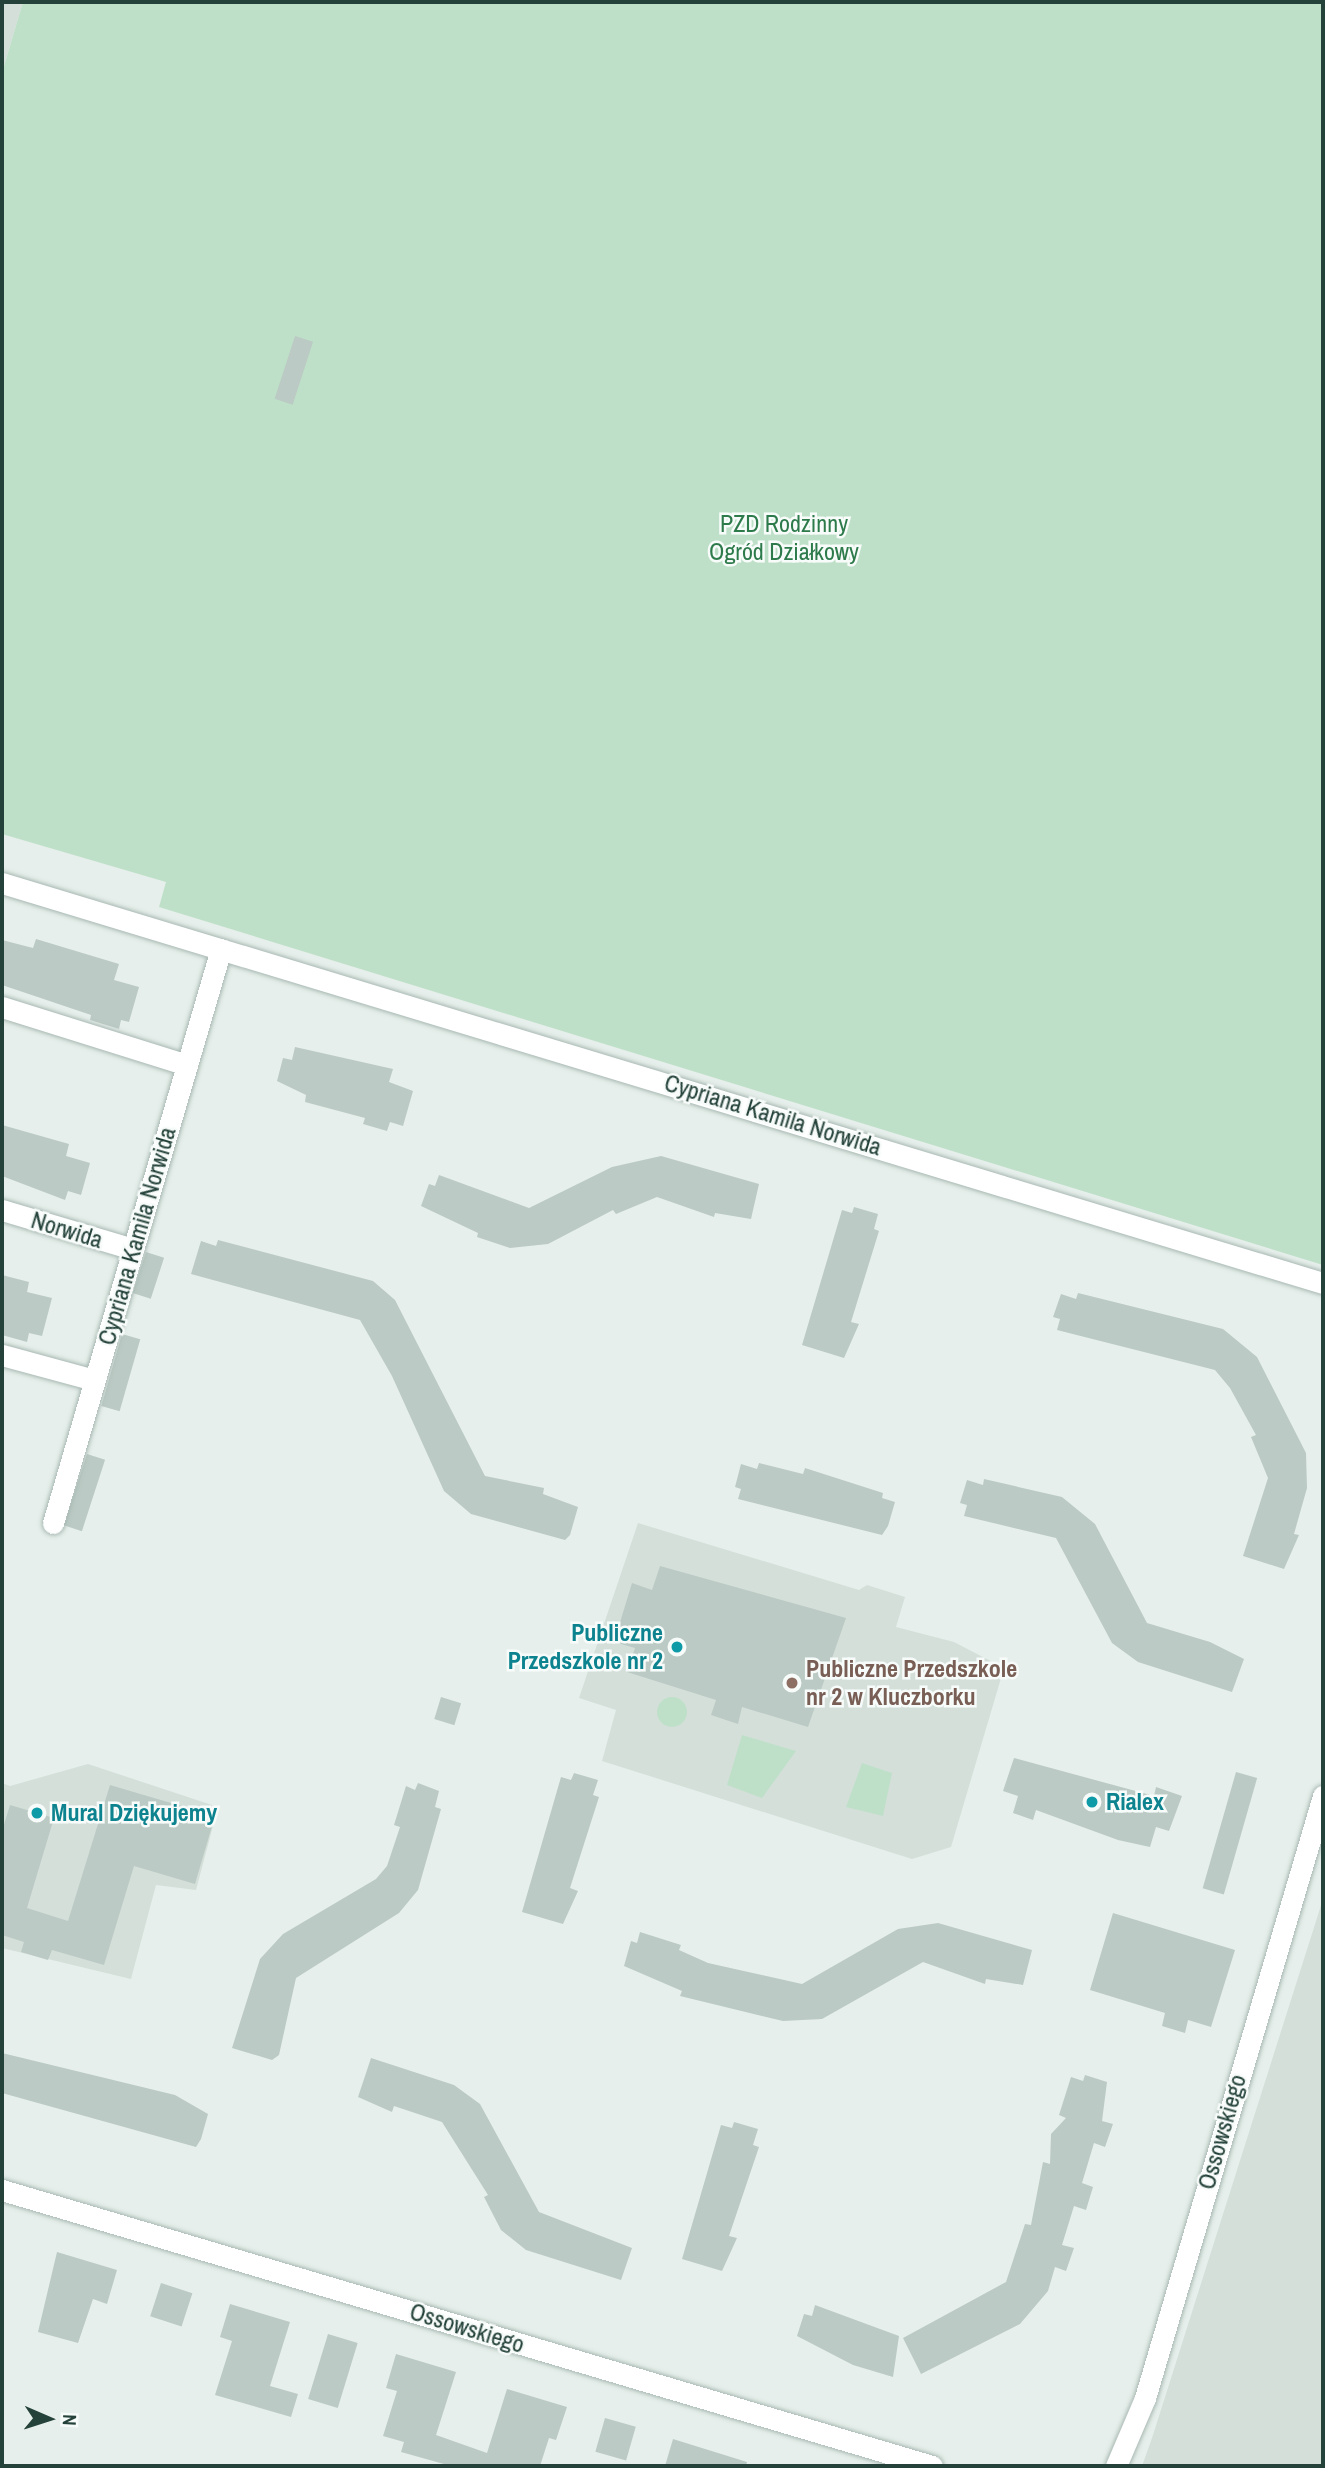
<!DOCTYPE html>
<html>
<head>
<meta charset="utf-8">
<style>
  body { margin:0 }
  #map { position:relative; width:1325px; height:2468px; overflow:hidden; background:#e6efeb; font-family:"Archivo Narrow",sans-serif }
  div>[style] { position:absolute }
  .built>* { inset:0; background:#d4dfda }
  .green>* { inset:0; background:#bfe0c8 }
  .round { border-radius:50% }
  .building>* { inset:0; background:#bbcac4; transform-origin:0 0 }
  .roads { filter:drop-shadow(0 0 2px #a8b8b2) drop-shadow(0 0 2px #a8b8b2) }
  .minor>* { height:21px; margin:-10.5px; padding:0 10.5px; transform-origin:10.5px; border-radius:10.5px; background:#fff }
  .dots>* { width:19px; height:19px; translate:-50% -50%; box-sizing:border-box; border:4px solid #f7fbf9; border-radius:50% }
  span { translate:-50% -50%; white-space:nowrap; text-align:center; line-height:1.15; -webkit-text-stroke:5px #f7fbf9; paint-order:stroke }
  .park-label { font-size:24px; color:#2d7a4b }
  .street-label { font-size:24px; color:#24423a }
  .culture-label { font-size:24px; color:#0d838f; font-weight:700 }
  .right { translate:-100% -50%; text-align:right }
  .left { translate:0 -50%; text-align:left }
  .education-label { font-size:24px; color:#785e54; font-weight:700 }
  .frame { position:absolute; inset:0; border:4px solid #24423a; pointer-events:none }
  .north { position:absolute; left:14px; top:2384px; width:70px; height:70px; -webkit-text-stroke:5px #f7fbf9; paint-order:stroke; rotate:93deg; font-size:19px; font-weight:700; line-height:28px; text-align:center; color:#24423a }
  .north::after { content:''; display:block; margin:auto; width:24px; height:32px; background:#24423a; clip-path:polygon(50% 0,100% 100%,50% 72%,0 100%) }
</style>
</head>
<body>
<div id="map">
  <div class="built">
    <i style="clip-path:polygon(2px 2px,23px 2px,2px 73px)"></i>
    <i style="clip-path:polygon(638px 1523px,859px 1590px,867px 1585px,905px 1597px,896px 1627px,954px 1642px,1004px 1668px,951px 1847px,912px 1859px,602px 1761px,616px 1710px,579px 1698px)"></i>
    <i style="clip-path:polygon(88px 1764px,218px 1807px,196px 1890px,156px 1885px,131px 1979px,2px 1948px,2px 1783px,10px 1786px)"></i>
    <i style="clip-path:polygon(1323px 1899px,1323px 2466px,1142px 2466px,1152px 2438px)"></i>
  </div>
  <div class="green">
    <i style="clip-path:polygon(23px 2px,1323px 2px,1323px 1265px,159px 907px,166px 882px,2px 834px,2px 73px)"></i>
    <i class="round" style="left:657px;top:1697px;width:30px;height:30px"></i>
    <i style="clip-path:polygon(742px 1735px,796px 1751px,762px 1798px,727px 1785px)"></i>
    <i style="clip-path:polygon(862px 1763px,892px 1773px,883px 1816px,846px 1807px)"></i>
  </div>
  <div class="building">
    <i style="left:295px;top:336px;width:19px;height:66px;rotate:18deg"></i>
    <i style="clip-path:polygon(36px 939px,119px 964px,114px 980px,139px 987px,129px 1022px,121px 1020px,119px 1029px,90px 1020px,91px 1015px,2px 985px,2px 940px,33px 948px)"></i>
    <i style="clip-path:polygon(295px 1047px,393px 1069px,389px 1082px,413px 1091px,403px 1126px,390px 1122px,387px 1131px,363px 1124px,365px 1118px,305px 1102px,306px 1095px,277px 1081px,283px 1058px,292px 1060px)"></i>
    <i style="clip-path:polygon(2px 1125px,69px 1144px,66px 1156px,90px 1163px,81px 1195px,68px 1191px,65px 1200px,2px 1176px)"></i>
    <i style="clip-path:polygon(661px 1156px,759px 1184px,751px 1219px,715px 1213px,714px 1217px,657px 1197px,616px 1214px,613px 1210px,548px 1244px,510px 1248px,477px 1237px,478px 1233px,421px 1206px,429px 1184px,435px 1186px,439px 1175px,529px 1208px,612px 1167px)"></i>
    <i style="clip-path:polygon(854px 1207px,878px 1214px,874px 1229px,879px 1231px,851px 1322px,859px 1324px,844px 1358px,802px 1345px,842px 1210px,852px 1213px)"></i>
    <i style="clip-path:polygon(218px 1240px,373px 1281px,395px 1300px,485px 1476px,544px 1488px,543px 1494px,578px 1507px,570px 1535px,565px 1540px,471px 1514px,444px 1491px,392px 1376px,360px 1320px,191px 1274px,201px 1241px,216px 1246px)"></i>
    <i style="left:146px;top:1252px;width:19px;height:43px;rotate:18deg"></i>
    <i style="clip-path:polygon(2px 1275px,29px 1282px,27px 1292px,52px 1298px,42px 1336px,29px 1333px,27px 1342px,2px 1335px)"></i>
    <i style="clip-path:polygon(1078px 1293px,1223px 1329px,1257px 1357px,1306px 1453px,1307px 1488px,1294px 1534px,1299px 1535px,1284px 1569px,1243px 1556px,1268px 1478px,1251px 1437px,1256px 1435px,1230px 1388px,1215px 1370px,1057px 1330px,1060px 1319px,1053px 1317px,1061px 1294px,1076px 1299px)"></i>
    <i style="left:122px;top:1334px;width:19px;height:75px;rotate:16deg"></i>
    <i style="left:87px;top:1454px;width:19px;height:75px;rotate:18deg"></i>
    <i style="clip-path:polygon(759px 1463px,803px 1474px,805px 1468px,883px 1493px,882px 1498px,895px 1502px,888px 1526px,882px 1535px,738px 1499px,741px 1489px,735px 1487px,741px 1464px,757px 1469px)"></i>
    <i style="clip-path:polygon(984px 1479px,1062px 1497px,1095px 1524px,1147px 1623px,1210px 1642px,1244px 1659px,1232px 1692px,1138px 1662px,1112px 1643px,1056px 1538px,964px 1516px,967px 1505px,960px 1503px,967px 1480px,983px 1485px)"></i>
    <i style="clip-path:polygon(660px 1566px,846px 1618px,808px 1727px,742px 1707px,738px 1724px,711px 1715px,716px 1700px,627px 1672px,635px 1648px,614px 1642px,632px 1583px,652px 1590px)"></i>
    <i style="left:441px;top:1697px;width:21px;height:23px;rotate:17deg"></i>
    <i style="clip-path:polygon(1014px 1758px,1154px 1796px,1156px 1787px,1182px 1796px,1169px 1831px,1156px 1827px,1150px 1847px,1118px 1840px,1036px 1810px,1033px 1820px,1013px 1813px,1018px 1796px,1003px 1791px)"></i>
    <i style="left:1236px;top:1772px;width:22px;height:121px;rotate:16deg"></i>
    <i style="clip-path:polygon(574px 1773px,598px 1780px,593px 1795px,599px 1797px,570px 1888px,578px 1891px,563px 1924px,522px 1912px,561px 1777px,571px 1780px)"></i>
    <i style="clip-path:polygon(418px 1783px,439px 1791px,435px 1807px,441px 1809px,418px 1890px,399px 1913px,296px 1978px,279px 2055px,272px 2060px,232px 2048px,260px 1959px,283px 1934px,376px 1879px,387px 1866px,400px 1827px,394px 1825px,406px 1786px,415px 1790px)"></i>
    <i style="clip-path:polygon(110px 1785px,215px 1816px,195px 1884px,134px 1866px,104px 1965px,52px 1950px,48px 1960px,21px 1952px,24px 1942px,2px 1935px,2px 1831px,10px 1805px,54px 1818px,27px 1908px,68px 1921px)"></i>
    <i style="clip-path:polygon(1113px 1913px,1235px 1950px,1211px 2027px,1188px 2020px,1185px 2033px,1162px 2026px,1165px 2013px,1090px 1990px)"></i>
    <i style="clip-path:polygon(938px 1923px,1032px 1950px,1023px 1985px,986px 1979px,985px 1984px,923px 1962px,822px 2019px,783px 2021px,680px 1996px,682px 1991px,624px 1966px,631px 1941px,637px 1943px,640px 1932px,681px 1945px,679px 1950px,708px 1963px,802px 1984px,898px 1929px)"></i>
    <i style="clip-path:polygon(2px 2053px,175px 2095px,208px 2114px,201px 2139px,196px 2147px,2px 2093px)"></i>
    <i style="clip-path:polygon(371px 2058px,454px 2085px,480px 2104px,539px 2212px,632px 2248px,621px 2280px,526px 2250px,501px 2230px,484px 2197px,488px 2195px,442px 2122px,394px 2106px,392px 2112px,358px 2097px)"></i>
    <i style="clip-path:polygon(1085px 2075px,1107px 2082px,1102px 2121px,1113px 2124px,1105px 2147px,1094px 2143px,1082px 2183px,1093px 2187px,1086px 2210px,1074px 2206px,1062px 2245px,1074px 2248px,1066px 2271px,1055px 2267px,1048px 2291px,1020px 2324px,921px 2374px,903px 2338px,1006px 2282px,1025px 2224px,1031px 2225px,1043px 2162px,1050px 2164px,1051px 2134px,1066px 2118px,1059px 2115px,1071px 2077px,1083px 2081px)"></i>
    <i style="clip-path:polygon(734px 2122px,758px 2129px,753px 2145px,759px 2147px,729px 2236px,737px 2238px,722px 2271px,682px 2259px,721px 2125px,732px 2128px)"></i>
    <i style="clip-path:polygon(57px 2252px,117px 2270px,107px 2304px,93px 2299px,78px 2343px,38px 2332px)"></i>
    <i style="left:161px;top:2283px;width:33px;height:35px;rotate:18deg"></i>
    <i style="clip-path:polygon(230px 2304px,290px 2322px,270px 2386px,298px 2394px,291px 2417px,215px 2395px,232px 2341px,220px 2337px)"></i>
    <i style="clip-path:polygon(815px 2305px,899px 2336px,893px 2377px,853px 2365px,797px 2336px,804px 2314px,812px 2316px)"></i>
    <i style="left:328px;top:2334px;width:31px;height:68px;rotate:17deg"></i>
    <i style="clip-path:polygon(396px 2354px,456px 2372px,436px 2435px,487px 2453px,507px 2389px,567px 2407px,556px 2440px,549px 2438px,540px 2466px,451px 2466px,401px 2452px,404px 2442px,383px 2436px,397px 2391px,386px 2388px)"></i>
    <i style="left:605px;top:2418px;width:32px;height:35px;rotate:16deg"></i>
    <i style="clip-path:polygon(673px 2439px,747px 2462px,746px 2466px,665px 2466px)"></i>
  </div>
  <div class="roads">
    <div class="minor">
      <i style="left:2px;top:883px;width:1380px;rotate:16.85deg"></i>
      <i style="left:2px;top:1007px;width:194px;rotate:17.4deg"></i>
      <i style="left:2px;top:1210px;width:137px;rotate:16.6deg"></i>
      <i style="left:2px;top:1355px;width:95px;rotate:15.2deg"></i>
      <i style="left:53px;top:1523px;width:598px;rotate:-73.69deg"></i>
      <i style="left:2px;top:2190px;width:970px;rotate:16.53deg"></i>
      <i style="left:1116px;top:2466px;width:74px;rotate:-66.9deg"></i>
      <i style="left:1145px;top:2398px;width:628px;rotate:-73.53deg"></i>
    </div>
  </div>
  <div class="dots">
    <i style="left:677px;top:1647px;background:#0f9aa8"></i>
    <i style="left:792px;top:1683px;background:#8d6e63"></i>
    <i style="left:1092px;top:1802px;background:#0f9aa8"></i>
    <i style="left:37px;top:1813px;background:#0f9aa8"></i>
  </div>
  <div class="park-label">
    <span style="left:784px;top:538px">PZD Rodzinny<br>Ogród Działkowy</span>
  </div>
  <div class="street-label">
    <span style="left:773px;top:1115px;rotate:17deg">Cypriana Kamila Norwida</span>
    <span style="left:67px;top:1230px;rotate:17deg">Norwida</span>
    <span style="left:137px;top:1236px;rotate:-74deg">Cypriana Kamila Norwida</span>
    <span style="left:1222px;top:2132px;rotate:-74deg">Ossowskiego</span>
    <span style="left:467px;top:2328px;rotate:17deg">Ossowskiego</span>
  </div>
  <div class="culture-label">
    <span class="right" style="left:663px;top:1647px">Publiczne<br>Przedszkole nr 2</span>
    <span class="left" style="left:1106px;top:1802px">Rialex</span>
    <span class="left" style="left:51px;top:1813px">Mural Dziękujemy</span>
  </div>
  <div class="education-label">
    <span class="left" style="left:806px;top:1683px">Publiczne Przedszkole<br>nr 2 w Kluczborku</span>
  </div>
  <div class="frame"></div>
  <div class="north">N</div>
</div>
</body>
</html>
